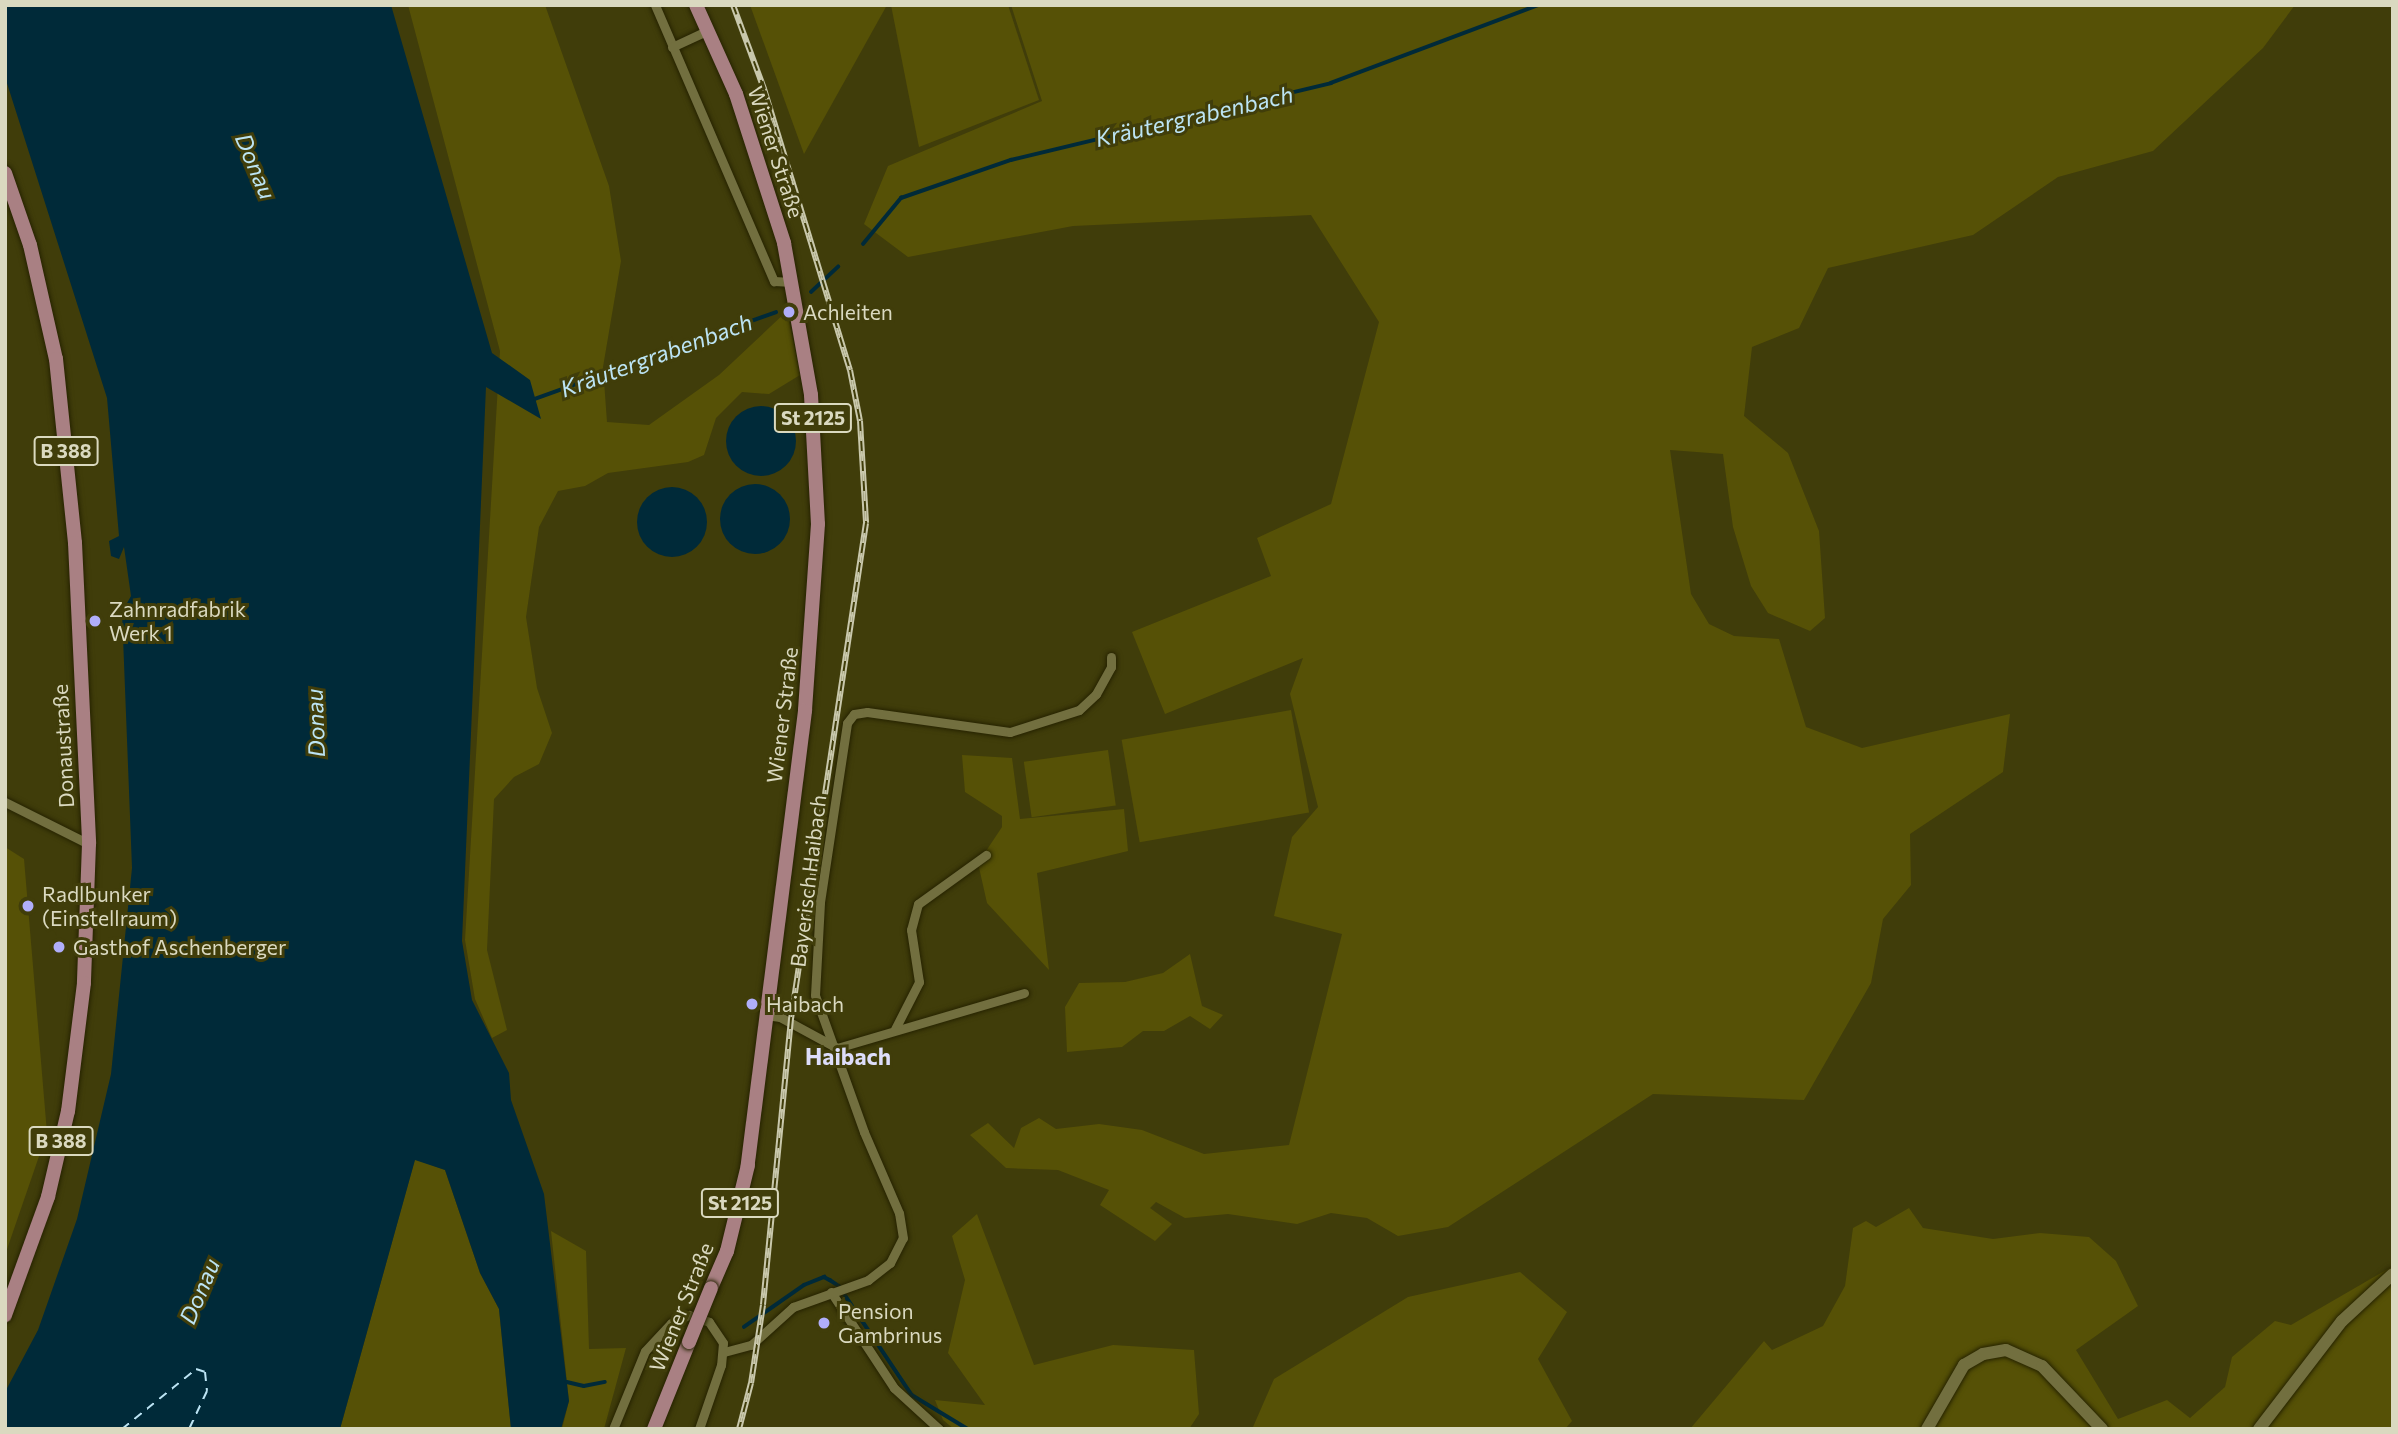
<!DOCTYPE html>
<html>
<head>
<meta charset="utf-8">
<style>
  body { margin:0 }
  #map { position:relative; width:2398px; height:1434px; overflow:hidden; background:#403d0a; font-family:Commissioner,sans-serif }
  div>[style] { position:absolute }
  .green>* { inset:0; background:#565106; transform-origin:0 0 }
  .water>* { inset:0; background:#002a39 }
  .round { border-radius:50% }
  .stream>* { height:3.5px; margin:-1.75px; padding:0 1.75px; transform-origin:1.75px; border-radius:1.75px; background:#002a39 }
  .ferry>* { height:2px; margin-top:-1px; transform-origin:0; background:repeating-linear-gradient(90deg,#bce4f4 0 9px,transparent 0 16px) }
  .roads { filter:drop-shadow(0 0 2px #262300) drop-shadow(0 0 2px #262300) }
  .street>* { height:9px; margin:-4.5px; padding:0 4.5px; transform-origin:4.5px; border-radius:4.5px; background:#726f3f }
  .secondary>* { height:12px; margin:-6px; padding:0 6px; transform-origin:6px; border-radius:6px; background:#726f3f }
  .primary>* { height:14px; margin:-7px; padding:0 7px; transform-origin:7px; border-radius:7px; background:#a98083 }
  .rail>* { height:6px; margin-top:-3px; transform-origin:0; background:repeating-linear-gradient(90deg,#403d0a 0 10px,#c9c8ac 0 20px); box-sizing:border-box; border-block:2px solid #c9c8ac }
  .bridges { filter:drop-shadow(0 0 2px #262300) drop-shadow(0 0 2px #262300) }
  .primary-bridge>* { height:14px; margin:-7px; padding:0 7px; transform-origin:7px; border-radius:7px; background:#a98083 }
  .dots>* { width:19px; height:19px; translate:-50% -50%; box-sizing:border-box; border:4px solid #403d0a; border-radius:50% }
  span { translate:-50% -50%; white-space:nowrap; text-align:center; line-height:1.15; -webkit-text-stroke:6px #403d0a; paint-order:stroke }
  .shield-label span { padding:2px 5px; background:#403d0a; border:2px solid; border-radius:5px; -webkit-text-stroke-width:0 }
  .shield-label { font-size:19px; color:#dad9c0; font-weight:700 }
  .street-label { font-size:21px; color:#dad9c0 }
  .poi-label { font-size:21px; color:#dad9c0 }
  .left { translate:0 -50%; text-align:left }
  .water-label { font-size:23px; color:#bce4f4; font-style:italic }
  .neighbourhood-label { font-size:23px; color:#ddddfa; font-weight:700 }
  .frame { position:absolute; inset:0; border:7px solid #dad9c0; pointer-events:none }
</style>
</head>
<body>
<div id="map">
  <div class="green">
    <i style="clip-path:polygon(408px 5px,545px 5px,609px 186px,621px 261px,603px 367px,607px 422px,649px 425px,719px 375px,787px 311px,800px 375px,769px 394px,742px 392px,716px 418px,704px 455px,688px 462px,608px 473px,585px 486px,558px 491px,539px 527px,526px 617px,537px 688px,552px 733px,539px 764px,514px 777px,494px 799px,487px 950px,507px 1030px,492px 1038px,475px 999px,465px 940px,500px 351px)"></i>
    <i style="clip-path:polygon(750px 5px,887px 5px,804px 154px)"></i>
    <i style="clip-path:polygon(891px 5px,1008px 5px,1039px 100px,919px 147px)"></i>
    <i style="clip-path:polygon(1011px 5px,2295px 5px,2263px 48px,2153px 151px,2058px 177px,1973px 235px,1828px 268px,1799px 328px,1752px 347px,1744px 416px,1788px 453px,1819px 531px,1825px 618px,1810px 631px,1768px 613px,1751px 586px,1733px 527px,1723px 454px,1670px 450px,1691px 594px,1709px 624px,1734px 636px,1779px 639px,1806px 727px,1862px 748px,2010px 714px,2003px 772px,1910px 834px,1911px 885px,1883px 919px,1871px 983px,1804px 1100px,1653px 1094px,1448px 1227px,1398px 1236px,1367px 1218px,1331px 1213px,1297px 1224px,1228px 1214px,1185px 1218px,1156px 1202px,1150px 1208px,1172px 1224px,1155px 1241px,1100px 1205px,1109px 1190px,1058px 1170px,1006px 1168px,970px 1135px,988px 1123px,1014px 1148px,1021px 1128px,1039px 1118px,1056px 1129px,1099px 1124px,1142px 1130px,1204px 1154px,1289px 1145px,1342px 934px,1274px 916px,1292px 837px,1318px 807px,1290px 694px,1303px 658px,1165px 714px,1132px 632px,1271px 576px,1257px 538px,1331px 504px,1379px 322px,1311px 215px,1073px 226px,908px 257px,864px 224px,888px 166px,1042px 101px)"></i>
    <i style="left:1291px;top:710px;width:104px;height:172px;rotate:80deg"></i>
    <i style="left:1108px;top:750px;width:56px;height:85px;rotate:82deg"></i>
    <i style="clip-path:polygon(962px 755px,1012px 758px,1020px 819px,1124px 809px,1128px 851px,1037px 873px,1049px 970px,987px 903px,978px 863px,1002px 827px,1002px 816px,965px 792px)"></i>
    <i style="clip-path:polygon(5px 847px,24px 859px,47px 1133px,5px 1255px)"></i>
    <i style="clip-path:polygon(1190px 954px,1202px 1006px,1223px 1015px,1210px 1029px,1190px 1016px,1164px 1031px,1143px 1031px,1122px 1047px,1067px 1052px,1065px 1007px,1079px 983px,1125px 982px,1163px 973px)"></i>
    <i style="clip-path:polygon(415px 1159px,445px 1170px,480px 1273px,499px 1309px,511px 1429px,340px 1429px)"></i>
    <i style="clip-path:polygon(1909px 1208px,1923px 1228px,1993px 1239px,2040px 1233px,2089px 1237px,2116px 1261px,2138px 1306px,2076px 1350px,2118px 1419px,2167px 1400px,2190px 1418px,2225px 1387px,2232px 1357px,2275px 1321px,2291px 1325px,2393px 1266px,2393px 1429px,1690px 1429px,1764px 1341px,1772px 1350px,1823px 1326px,1845px 1286px,1853px 1228px,1866px 1221px,1876px 1227px)"></i>
    <i style="clip-path:polygon(977px 1214px,1034px 1365px,1113px 1345px,1194px 1350px,1199px 1414px,1189px 1429px,954px 1429px,943px 1420px,935px 1400px,985px 1405px,948px 1353px,965px 1280px,952px 1236px)"></i>
    <i style="clip-path:polygon(551px 1231px,586px 1251px,589px 1349px,626px 1348px,604px 1429px,562px 1429px,569px 1401px)"></i>
    <i style="clip-path:polygon(1520px 1272px,1567px 1312px,1538px 1359px,1572px 1421px,1565px 1429px,1253px 1427px,1274px 1379px,1408px 1297px)"></i>
  </div>
  <div class="water">
    <i style="clip-path:polygon(5px 5px,391px 5px,492px 353px,530px 380px,541px 419px,486px 387px,462px 941px,472px 1000px,509px 1073px,511px 1100px,544px 1194px,569px 1401px,561px 1429px,511px 1429px,499px 1309px,480px 1273px,445px 1170px,415px 1160px,340px 1429px,5px 1429px,5px 1392px,38px 1330px,77px 1219px,111px 1074px,132px 868px,122px 612px,131px 596px,124px 547px,119px 559px,111px 556px,109px 541px,119px 536px,107px 398px,5px 77px)"></i>
    <i class="round" style="left:726px;top:406px;width:70px;height:70px"></i>
    <i class="round" style="left:720px;top:484px;width:70px;height:70px"></i>
    <i class="round" style="left:637px;top:487px;width:70px;height:70px"></i>
  </div>
  <div class="stream">
    <i style="left:863px;top:244px;width:60px;rotate:-50.4deg"></i>
    <i style="left:901px;top:198px;width:116px;rotate:-19.1deg"></i>
    <i style="left:1011px;top:160px;width:329px;rotate:-13.5deg"></i>
    <i style="left:1331px;top:83px;width:222px;rotate:-20.6deg"></i>
    <i style="left:811px;top:292px;width:37px;rotate:-43deg"></i>
    <i style="left:535px;top:399px;width:256px;rotate:-19.8deg"></i>
    <i style="left:744px;top:1327px;width:73px;rotate:-35deg"></i>
    <i style="left:804px;top:1285px;width:22px;rotate:-22deg"></i>
    <i style="left:824px;top:1277px;width:7px;rotate:27deg"></i>
    <i style="left:830px;top:1280px;width:11px;rotate:34deg"></i>
    <i style="left:839px;top:1286px;width:131px;rotate:56.2deg"></i>
    <i style="left:912px;top:1395px;width:66px;rotate:31.3deg"></i>
    <i style="left:567px;top:1382px;width:17px;rotate:13deg"></i>
    <i style="left:584px;top:1386px;width:21px;rotate:-11deg"></i>
  </div>
  <div class="ferry">
    <i style="left:122px;top:1429px;width:95px;rotate:-39deg"></i>
    <i style="left:196px;top:1369px;width:9px;rotate:18deg"></i>
    <i style="left:205px;top:1372px;width:19px;rotate:84deg"></i>
    <i style="left:207px;top:1391px;width:42px;rotate:115.3deg"></i>
  </div>
  <div class="roads">
    <div class="street">
      <i style="left:655px;top:5px;width:301px;rotate:66.7deg"></i>
      <i style="left:774px;top:281px;width:18px;rotate:3deg"></i>
      <i style="left:672px;top:47px;width:40px;rotate:-25deg"></i>
      <i style="left:5px;top:802px;width:94px;rotate:26.6deg"></i>
      <i style="left:766px;top:1015px;width:14px;rotate:8deg"></i>
      <i style="left:780px;top:1017px;width:65px;rotate:28.5deg"></i>
      <i style="left:837px;top:1048px;width:195px;rotate:-16.4deg"></i>
      <i style="left:895px;top:1029px;width:53px;rotate:-62.9deg"></i>
      <i style="left:919px;top:982px;width:53px;rotate:-98.7deg"></i>
      <i style="left:911px;top:930px;width:27px;rotate:-75deg"></i>
      <i style="left:918px;top:904px;width:84px;rotate:-35.8deg"></i>
      <i style="left:831px;top:1292px;width:115px;rotate:56.7deg"></i>
      <i style="left:894px;top:1388px;width:61px;rotate:42.3deg"></i>
      <i style="left:724px;top:1352px;width:28px;rotate:-15deg"></i>
      <i style="left:751px;top:1345px;width:57px;rotate:-42.1deg"></i>
      <i style="left:793px;top:1307px;width:80px;rotate:-19.8deg"></i>
      <i style="left:868px;top:1280px;width:28px;rotate:-38deg"></i>
      <i style="left:890px;top:1263px;width:28px;rotate:-63deg"></i>
      <i style="left:903px;top:1238px;width:25px;rotate:-99deg"></i>
      <i style="left:899px;top:1213px;width:88px;rotate:-113.4deg"></i>
      <i style="left:864px;top:1132px;width:145px;rotate:-109.7deg"></i>
      <i style="left:815px;top:995px;width:93px;rotate:-86.9deg"></i>
      <i style="left:820px;top:902px;width:181px;rotate:-81.4deg"></i>
      <i style="left:847px;top:723px;width:11px;rotate:-52deg"></i>
      <i style="left:854px;top:714px;width:13px;rotate:-9deg"></i>
      <i style="left:867px;top:712px;width:144px;rotate:8deg"></i>
      <i style="left:1010px;top:732px;width:72px;rotate:-17.7deg"></i>
      <i style="left:1079px;top:710px;width:23px;rotate:-43deg"></i>
      <i style="left:1096px;top:694px;width:31px;rotate:-61deg"></i>
      <i style="left:1111px;top:667px;width:10px;rotate:-90deg"></i>
      <i style="left:613px;top:1429px;width:84px;rotate:-67.7deg"></i>
      <i style="left:645px;top:1351px;width:38px;rotate:-47deg"></i>
      <i style="left:671px;top:1323px;width:20px;rotate:-24deg"></i>
      <i style="left:689px;top:1315px;width:21px;rotate:19deg"></i>
      <i style="left:709px;top:1322px;width:25px;rotate:56deg"></i>
      <i style="left:723px;top:1343px;width:22px;rotate:95deg"></i>
      <i style="left:721px;top:1365px;width:68px;rotate:109deg"></i>
    </div>
    <div class="secondary">
      <i style="left:1927px;top:1429px;width:74px;rotate:-60deg"></i>
      <i style="left:1964px;top:1365px;width:22px;rotate:-30deg"></i>
      <i style="left:1983px;top:1354px;width:23px;rotate:-10deg"></i>
      <i style="left:2006px;top:1350px;width:39px;rotate:24deg"></i>
      <i style="left:2042px;top:1366px;width:87px;rotate:46.4deg"></i>
      <i style="left:2259px;top:1429px;width:136px;rotate:-52.5deg"></i>
      <i style="left:2342px;top:1321px;width:69px;rotate:-42.7deg"></i>
    </div>
    <div class="primary">
      <i style="left:696px;top:5px;width:98px;rotate:65.8deg"></i>
      <i style="left:736px;top:94px;width:157px;rotate:72.1deg"></i>
      <i style="left:784px;top:243px;width:154px;rotate:79.9deg"></i>
      <i style="left:811px;top:395px;width:129px;rotate:86.9deg"></i>
      <i style="left:818px;top:524px;width:187px;rotate:94deg"></i>
      <i style="left:805px;top:711px;width:458px;rotate:97.2deg"></i>
      <i style="left:748px;top:1165px;width:89px;rotate:103.7deg"></i>
      <i style="left:727px;top:1251px;width:40px;rotate:113.4deg"></i>
      <i style="left:5px;top:173px;width:76px;rotate:70.9deg"></i>
      <i style="left:30px;top:245px;width:117px;rotate:77.2deg"></i>
      <i style="left:56px;top:359px;width:185px;rotate:84.1deg"></i>
      <i style="left:75px;top:543px;width:301px;rotate:87.3deg"></i>
      <i style="left:89px;top:844px;width:139px;rotate:92.1deg"></i>
      <i style="left:84px;top:983px;width:129px;rotate:97.1deg"></i>
      <i style="left:68px;top:1111px;width:88px;rotate:103.1deg"></i>
      <i style="left:48px;top:1197px;width:126px;rotate:110deg"></i>
      <i style="left:654px;top:1429px;width:94px;rotate:-68.1deg"></i>
    </div>
  </div>
  <div class="rail">
    <i style="left:733px;top:5px;width:90px;rotate:69.7deg"></i>
    <i style="left:764px;top:89px;width:294px;rotate:73deg"></i>
    <i style="left:850px;top:370px;width:52px;rotate:78.9deg"></i>
    <i style="left:860px;top:421px;width:102px;rotate:86.6deg"></i>
    <i style="left:866px;top:523px;width:502px;rotate:98.6deg"></i>
    <i style="left:791px;top:1019px;width:287px;rotate:95.6deg"></i>
    <i style="left:763px;top:1305px;width:79px;rotate:98.7deg"></i>
    <i style="left:751px;top:1383px;width:48px;rotate:104.6deg"></i>
  </div>
  <div class="bridges">
    <div class="primary-bridge">
      <i style="left:689px;top:1342px;width:58px;rotate:-67.8deg"></i>
    </div>
  </div>
  <div class="dots">
    <i style="left:789px;top:312px;background:#b0aefa"></i>
    <i style="left:95px;top:621px;background:#b0aefa"></i>
    <i style="left:28px;top:906px;background:#b0aefa"></i>
    <i style="left:59px;top:947px;background:#b0aefa"></i>
    <i style="left:752px;top:1004px;background:#b0aefa"></i>
    <i style="left:824px;top:1323px;background:#b0aefa"></i>
  </div>
  <div class="shield-label">
    <span style="left:813px;top:418px">St 2125</span>
    <span style="left:66px;top:451px">B 388</span>
    <span style="left:61px;top:1141px">B 388</span>
    <span style="left:740px;top:1203px">St 2125</span>
  </div>
  <div class="street-label">
    <span style="left:776px;top:152px;rotate:72deg">Wiener Straße</span>
    <span style="left:782px;top:715px;rotate:-83deg">Wiener Straße</span>
    <span style="left:63px;top:746px;rotate:-93deg">Donaustraße</span>
    <span style="left:808px;top:881px;rotate:-83deg">Bayerisch Haibach</span>
    <span style="left:681px;top:1307px;rotate:-68deg">Wiener Straße</span>
  </div>
  <div class="poi-label">
    <span class="left" style="left:803px;top:312px">Achleiten</span>
    <span class="left" style="left:109px;top:621px">Zahnradfabrik<br>Werk 1</span>
    <span class="left" style="left:42px;top:906px">Radlbunker<br>(Einstellraum)</span>
    <span class="left" style="left:73px;top:947px">Gasthof Aschenberger</span>
    <span class="left" style="left:766px;top:1004px">Haibach</span>
    <span class="left" style="left:838px;top:1323px">Pension<br>Gambrinus</span>
  </div>
  <div class="water-label">
    <span style="left:1194px;top:116px;rotate:-13deg">Kräutergrabenbach</span>
    <span style="left:256px;top:166px;rotate:67deg">Donau</span>
    <span style="left:656px;top:355px;rotate:-20deg">Kräutergrabenbach</span>
    <span style="left:315px;top:723px;rotate:-92deg">Donau</span>
    <span style="left:199px;top:1291px;rotate:-67deg">Donau</span>
  </div>
  <div class="neighbourhood-label">
    <span style="left:848px;top:1056px">Haibach</span>
  </div>
  <div class="frame"></div>
</div>
</body>
</html>
